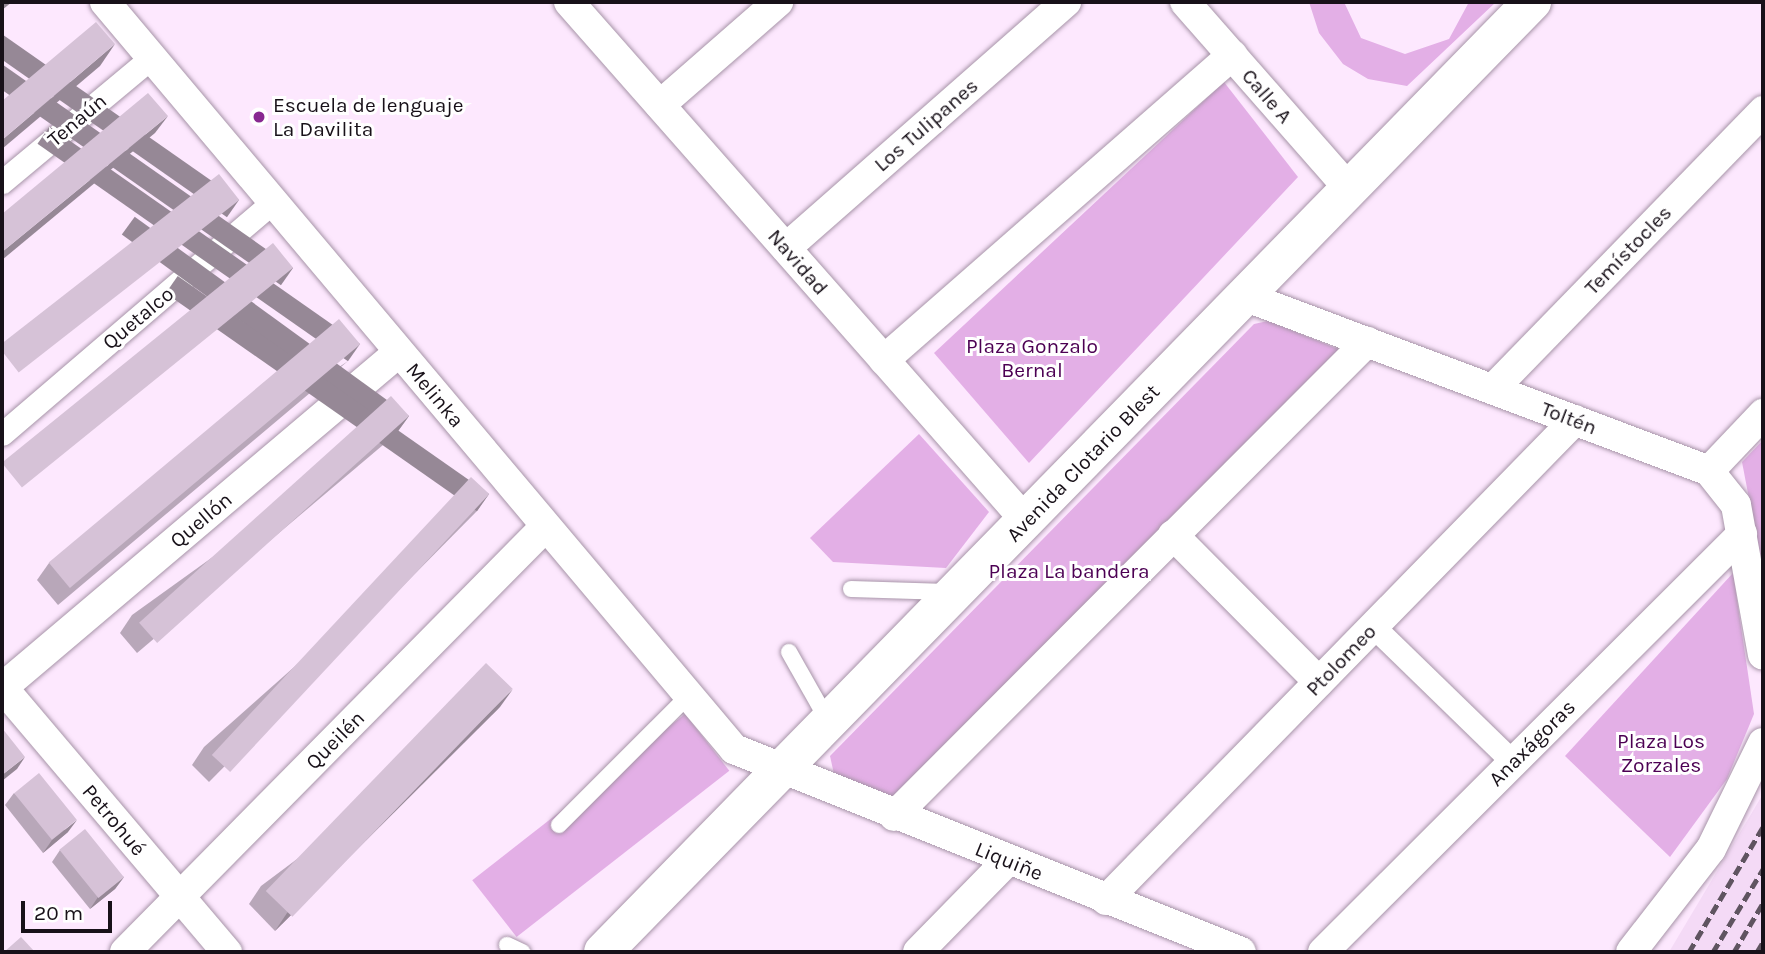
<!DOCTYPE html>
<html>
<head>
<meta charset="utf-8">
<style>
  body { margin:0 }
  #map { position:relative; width:1765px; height:954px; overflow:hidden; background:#fde8fe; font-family:Karla,sans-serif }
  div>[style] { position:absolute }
  .built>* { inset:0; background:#f4daf6 }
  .green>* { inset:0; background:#e3afe6; transform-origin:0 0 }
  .roads { filter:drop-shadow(0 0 2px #a794a8) drop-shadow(0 0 2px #a794a8) }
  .service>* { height:16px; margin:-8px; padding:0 8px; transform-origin:8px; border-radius:8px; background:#fff }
  .pedestrian>* { height:23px; margin:-11.5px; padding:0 11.5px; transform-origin:11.5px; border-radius:11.5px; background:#fff }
  .minor>* { height:30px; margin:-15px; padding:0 15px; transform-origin:15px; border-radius:15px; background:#fff }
  .secondary>* { height:38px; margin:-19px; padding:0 19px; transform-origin:19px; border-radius:19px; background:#fff }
  .rail>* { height:5px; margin-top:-2.5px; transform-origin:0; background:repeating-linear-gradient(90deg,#5f5460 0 10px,transparent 0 15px) }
  .wall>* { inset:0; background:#b8a7b9 }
  .shaded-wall>* { inset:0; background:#968896; transform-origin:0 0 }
  .building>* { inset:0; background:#d6c2d7; transform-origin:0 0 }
  .dots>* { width:19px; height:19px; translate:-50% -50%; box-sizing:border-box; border:4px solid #fff; border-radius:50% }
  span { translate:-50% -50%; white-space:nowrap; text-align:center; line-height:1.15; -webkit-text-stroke:6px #fff; paint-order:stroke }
  .street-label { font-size:21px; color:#181119 }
  .poi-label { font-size:21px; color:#181119 }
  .left { translate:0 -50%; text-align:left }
  .park-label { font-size:21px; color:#4c0053 }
  .frame { position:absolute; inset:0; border:4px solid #181119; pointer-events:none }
  .scale { position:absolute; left:21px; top:901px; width:91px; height:32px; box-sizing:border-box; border:4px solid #181119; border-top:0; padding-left:9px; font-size:21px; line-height:24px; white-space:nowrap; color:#181119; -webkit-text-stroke:5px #fff; paint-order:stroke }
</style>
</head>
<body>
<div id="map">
  <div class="built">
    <i style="clip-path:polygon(1763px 794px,1763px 952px,1669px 952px)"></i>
  </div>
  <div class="green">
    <i style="clip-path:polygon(1309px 2px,1344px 2px,1361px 38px,1405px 54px,1449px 39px,1469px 2px,1496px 2px,1407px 86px,1368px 79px,1343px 64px,1319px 33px)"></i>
    <i style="clip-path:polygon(1224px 82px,1298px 177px,1029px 463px,934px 353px)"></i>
    <i style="clip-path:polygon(1268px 321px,1343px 351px,898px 803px,834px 774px,830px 756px,1254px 324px)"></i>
    <i style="clip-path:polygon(919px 434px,989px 512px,946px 568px,833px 562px,810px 538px)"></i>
    <i style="clip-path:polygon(1763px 440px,1763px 571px,1742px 462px)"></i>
    <i style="clip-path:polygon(1733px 573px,1754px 714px,1727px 779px,1670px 857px,1565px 756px)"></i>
    <i style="left:685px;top:714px;width:72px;height:270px;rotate:52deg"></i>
  </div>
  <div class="roads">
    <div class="service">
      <i style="left:851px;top:589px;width:96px;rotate:1.8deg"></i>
      <i style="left:789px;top:652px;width:79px;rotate:60.5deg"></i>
      <i style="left:559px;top:825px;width:181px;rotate:-45deg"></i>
      <i style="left:507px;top:945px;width:17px;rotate:25deg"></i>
    </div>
    <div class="pedestrian">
      <i style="left:2px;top:182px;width:194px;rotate:-39.8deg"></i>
      <i style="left:2px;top:434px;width:357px;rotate:-40.6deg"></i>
      <i style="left:1373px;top:626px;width:195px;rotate:44.2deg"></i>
    </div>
    <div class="minor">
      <i style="left:105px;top:2px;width:977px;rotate:49.9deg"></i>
      <i style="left:734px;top:749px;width:546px;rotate:21.82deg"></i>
      <i style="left:569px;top:2px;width:693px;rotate:48.63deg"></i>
      <i style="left:1185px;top:2px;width:249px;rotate:48.7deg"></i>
      <i style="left:660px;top:105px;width:157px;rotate:-41.1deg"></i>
      <i style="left:786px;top:248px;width:373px;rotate:-41.3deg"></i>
      <i style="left:1244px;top:296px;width:497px;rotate:20.6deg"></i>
      <i style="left:1709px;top:471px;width:43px;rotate:51.5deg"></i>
      <i style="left:1736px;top:505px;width:152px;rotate:79.8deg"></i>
      <i style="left:884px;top:360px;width:463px;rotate:-41.2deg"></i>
      <i style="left:1493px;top:389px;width:388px;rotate:-45.8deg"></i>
      <i style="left:1709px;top:471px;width:79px;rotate:-46.5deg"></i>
      <i style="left:1173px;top:535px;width:207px;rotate:45.2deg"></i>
      <i style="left:2px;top:687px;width:348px;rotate:49.7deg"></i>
      <i style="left:2px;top:688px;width:520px;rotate:-40.24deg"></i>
      <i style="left:894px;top:816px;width:670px;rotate:-45.06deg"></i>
      <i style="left:1106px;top:900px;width:671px;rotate:-45.66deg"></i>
      <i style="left:125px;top:952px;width:598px;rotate:-45.34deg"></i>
      <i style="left:918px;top:952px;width:127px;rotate:-45.6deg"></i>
      <i style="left:1323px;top:952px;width:592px;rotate:-44.93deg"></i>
      <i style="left:1631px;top:952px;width:130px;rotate:-52.2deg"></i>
      <i style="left:1711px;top:849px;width:118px;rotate:-63.9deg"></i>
    </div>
    <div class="secondary">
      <i style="left:603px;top:952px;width:1329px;rotate:-45.64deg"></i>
    </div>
  </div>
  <div class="rail">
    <i style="left:1689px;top:952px;width:145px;rotate:-59.4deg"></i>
    <i style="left:1713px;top:952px;width:97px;rotate:-58.9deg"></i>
    <i style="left:1734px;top:952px;width:57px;rotate:-59.4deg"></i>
    <i style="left:1757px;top:952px;width:12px;rotate:-59deg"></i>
  </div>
  <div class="wall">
    <i style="clip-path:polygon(348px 361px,58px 605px,37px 580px,49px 563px)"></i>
    <i style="clip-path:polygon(409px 416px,396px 434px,137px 653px,120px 633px,132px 615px)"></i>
    <i style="clip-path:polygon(489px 494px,477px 511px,209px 782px,192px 765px,204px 747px)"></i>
    <i style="clip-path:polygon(500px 707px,275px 931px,249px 904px,261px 886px)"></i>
    <i style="clip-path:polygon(14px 793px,68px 832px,43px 853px,5px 805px)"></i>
    <i style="clip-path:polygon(60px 850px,124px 877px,115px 889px,90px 909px,52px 862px)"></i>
  </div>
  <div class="shaded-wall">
    <i style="clip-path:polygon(2px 2px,12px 2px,2px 10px)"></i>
    <i style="clip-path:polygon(115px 44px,100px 66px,2px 149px,2px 140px)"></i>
    <i style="clip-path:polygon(168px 116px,155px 133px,2px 260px,2px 252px)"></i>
    <i style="left:239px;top:200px;width:21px;height:306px;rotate:125deg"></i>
    <i style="left:293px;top:268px;width:21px;height:375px;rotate:125deg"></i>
    <i style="left:360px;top:344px;width:21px;height:379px;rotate:125deg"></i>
    <i style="left:409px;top:416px;width:22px;height:339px;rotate:126deg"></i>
    <i style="left:489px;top:494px;width:21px;height:380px;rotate:125deg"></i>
    <i style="clip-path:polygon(513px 689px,500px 707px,275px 931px,287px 913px)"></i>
    <i style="clip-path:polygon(25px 757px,17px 769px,2px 781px,2px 775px)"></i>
    <i style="clip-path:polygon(77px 820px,68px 832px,43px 853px,52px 840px)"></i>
    <i style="clip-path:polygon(124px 877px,115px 889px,90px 909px,98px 897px)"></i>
  </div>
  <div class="building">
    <i style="clip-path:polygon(96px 22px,115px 44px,2px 140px,2px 101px)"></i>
    <i style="clip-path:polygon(148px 93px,168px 116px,2px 252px,2px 214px)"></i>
    <i style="left:219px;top:174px;width:33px;height:280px;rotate:52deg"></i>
    <i style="left:273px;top:243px;width:32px;height:349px;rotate:51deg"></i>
    <i style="left:339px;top:319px;width:33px;height:379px;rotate:50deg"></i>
    <i style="left:391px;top:396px;width:27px;height:339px;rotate:48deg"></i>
    <i style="left:471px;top:477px;width:25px;height:380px;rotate:43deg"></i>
    <i style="left:486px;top:663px;width:37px;height:317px;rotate:44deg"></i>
    <i style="clip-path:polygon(2px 728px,25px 757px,2px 775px)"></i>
    <i style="left:39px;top:773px;width:60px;height:32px;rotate:51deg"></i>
    <i style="left:85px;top:829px;width:62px;height:33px;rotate:51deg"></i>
    <i style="clip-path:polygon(21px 937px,35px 952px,4px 952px)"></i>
  </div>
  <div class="dots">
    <i style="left:259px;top:117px;background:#882891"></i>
  </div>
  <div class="street-label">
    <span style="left:1267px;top:96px;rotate:49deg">Calle A</span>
    <span style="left:77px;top:120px;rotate:-40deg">Tenaún</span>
    <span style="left:926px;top:125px;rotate:-41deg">Los Tulipanes</span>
    <span style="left:1628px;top:250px;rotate:-46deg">Temístocles</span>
    <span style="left:798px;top:262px;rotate:49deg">Navidad</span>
    <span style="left:138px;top:318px;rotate:-40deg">Quetalco</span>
    <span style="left:435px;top:395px;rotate:50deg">Melinka</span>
    <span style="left:1569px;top:418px;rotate:21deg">Toltén</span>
    <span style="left:1083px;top:463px;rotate:-46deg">Avenida Clotario Blest</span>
    <span style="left:201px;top:520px;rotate:-40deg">Quellón</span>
    <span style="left:1341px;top:660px;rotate:-46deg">Ptolomeo</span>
    <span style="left:335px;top:740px;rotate:-45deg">Queilén</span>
    <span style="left:1532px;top:743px;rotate:-45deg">Anaxágoras</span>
    <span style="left:114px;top:820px;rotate:50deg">Petrohué</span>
    <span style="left:1009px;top:861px;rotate:22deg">Liquiñe</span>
  </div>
  <div class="poi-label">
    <span class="left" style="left:273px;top:117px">Escuela de lenguaje<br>La Davilita</span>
  </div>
  <div class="park-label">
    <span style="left:1032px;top:358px">Plaza Gonzalo<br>Bernal</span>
    <span style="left:1069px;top:571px">Plaza La bandera</span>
    <span style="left:1661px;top:753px">Plaza Los<br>Zorzales</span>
  </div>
  <div class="frame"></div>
  <div class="scale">20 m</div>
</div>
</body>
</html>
